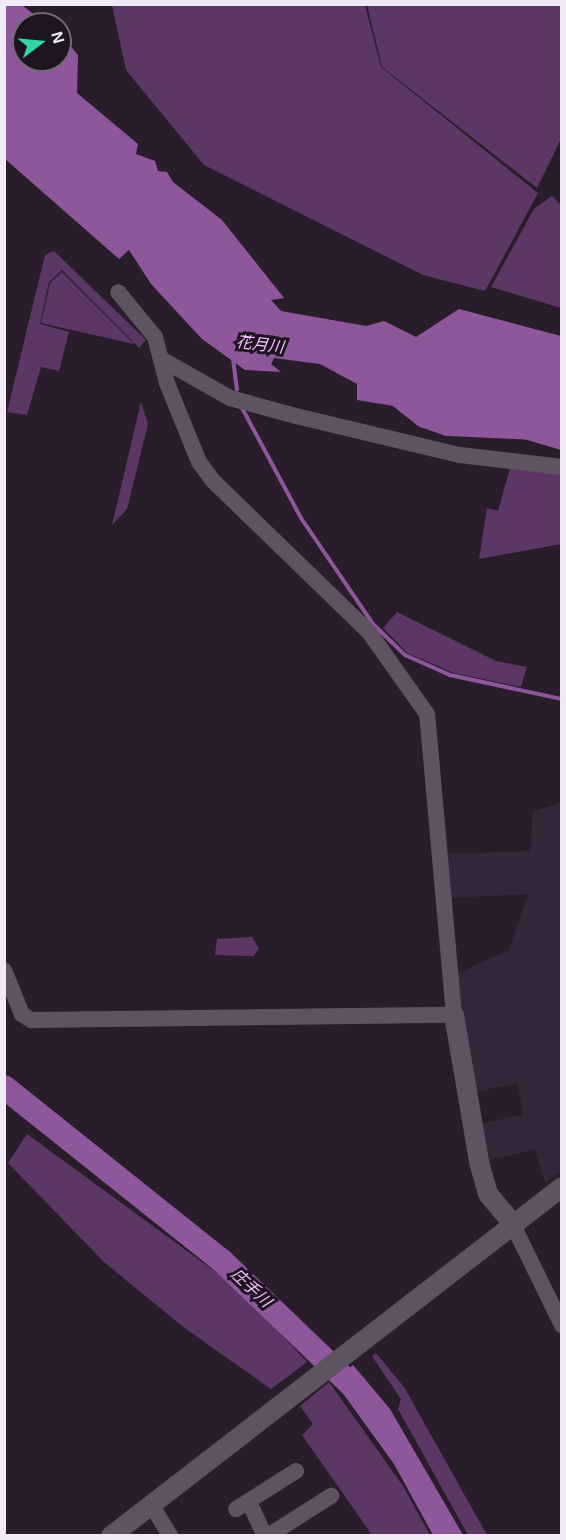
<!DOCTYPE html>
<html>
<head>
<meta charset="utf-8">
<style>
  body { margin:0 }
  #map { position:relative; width:566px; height:1540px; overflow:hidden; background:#291d2b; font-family:Helvetica,"Noto Sans JP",sans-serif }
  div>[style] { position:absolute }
  .built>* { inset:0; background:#362639 }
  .green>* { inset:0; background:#5c3765 }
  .water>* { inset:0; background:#8e579b }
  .stream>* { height:4px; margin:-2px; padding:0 2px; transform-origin:2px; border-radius:2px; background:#8e579b }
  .river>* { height:24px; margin:-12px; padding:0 12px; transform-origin:12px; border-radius:12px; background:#8e579b }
  .minor>* { height:16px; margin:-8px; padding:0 8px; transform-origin:8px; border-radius:8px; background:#5f5262 }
  .tertiary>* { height:20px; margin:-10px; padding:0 10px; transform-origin:10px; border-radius:10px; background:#5f5262 }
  span { translate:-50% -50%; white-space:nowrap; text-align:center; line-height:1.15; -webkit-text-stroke:6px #1f1422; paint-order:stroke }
  .water-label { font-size:16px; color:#f1c4fc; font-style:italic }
  .frame { position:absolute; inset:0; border:6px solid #f1e9f3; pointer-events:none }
  .north { position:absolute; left:12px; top:12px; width:60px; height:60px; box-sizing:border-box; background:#1f1422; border:2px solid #736976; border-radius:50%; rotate:74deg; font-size:16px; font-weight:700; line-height:24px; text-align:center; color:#f1e9f3 }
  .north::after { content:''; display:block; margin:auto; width:21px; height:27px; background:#33d4a8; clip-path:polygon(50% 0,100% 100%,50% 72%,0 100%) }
</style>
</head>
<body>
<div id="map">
  <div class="built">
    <i style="clip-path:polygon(561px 803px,562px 1171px,545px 1183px,535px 1149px,483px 1162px,476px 1124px,523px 1115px,518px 1083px,470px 1093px,454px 975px,509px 950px,528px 894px,449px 898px,446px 854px,530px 851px,533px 811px)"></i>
  </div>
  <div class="green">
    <i style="clip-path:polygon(112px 5px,365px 5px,381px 67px,538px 193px,485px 291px,423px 275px,204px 165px,126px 70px)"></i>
    <i style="clip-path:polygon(367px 5px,561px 5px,561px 139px,537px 188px,382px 67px)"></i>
    <i style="clip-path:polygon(552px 196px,561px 205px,561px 308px,491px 287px,534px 209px)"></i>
    <i style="clip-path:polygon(54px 251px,146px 340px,139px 348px,62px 270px,49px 282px,40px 324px,69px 332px,59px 371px,41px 367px,27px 415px,7px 412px,45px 255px)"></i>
    <i style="clip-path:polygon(62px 272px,134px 344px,41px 323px,50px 283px)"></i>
    <i style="clip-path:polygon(141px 402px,148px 424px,127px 509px,112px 525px)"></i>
    <i style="clip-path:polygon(510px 468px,561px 474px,561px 544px,479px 559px,487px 508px,498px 511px)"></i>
    <i style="clip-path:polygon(397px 612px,496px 661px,527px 667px,521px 687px,454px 673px,407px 653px,383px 628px)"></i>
    <i style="clip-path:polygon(252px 937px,259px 949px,253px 956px,215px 955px,217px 939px)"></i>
    <i style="clip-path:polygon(27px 1134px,235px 1286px,307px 1362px,271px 1389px,182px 1326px,104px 1262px,8px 1163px)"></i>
    <i style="clip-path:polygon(376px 1353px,404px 1387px,487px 1535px,468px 1535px,398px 1409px,401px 1399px,372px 1356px)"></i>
    <i style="clip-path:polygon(329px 1382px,403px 1486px,430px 1535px,372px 1535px,302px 1435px,313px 1424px,300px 1406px)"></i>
  </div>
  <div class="water">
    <i style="clip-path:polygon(4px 5px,22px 5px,46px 24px,24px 24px,24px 60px,60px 60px,60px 33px,78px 55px,77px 93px,138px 144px,136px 154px,155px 161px,158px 171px,167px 172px,173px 182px,222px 220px,284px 298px,271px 300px,281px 311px,366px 326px,384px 321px,416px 337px,459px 309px,561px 336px,561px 450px,437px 413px,357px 400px,357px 384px,320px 364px,274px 358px,271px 364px,281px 372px,245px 370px,202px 339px,151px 284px,129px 250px,119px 259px,5px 159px)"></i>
    <i style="clip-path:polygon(353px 1365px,390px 1409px,463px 1535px,433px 1535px,394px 1464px,334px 1381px)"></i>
  </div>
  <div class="stream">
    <i style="left:233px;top:358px;width:32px;rotate:83deg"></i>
    <i style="left:242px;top:408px;width:125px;rotate:61.8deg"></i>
    <i style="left:301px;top:518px;width:128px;rotate:55.8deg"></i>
    <i style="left:373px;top:624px;width:45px;rotate:44.1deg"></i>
    <i style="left:405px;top:655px;width:49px;rotate:24deg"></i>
    <i style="left:450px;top:675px;width:115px;rotate:12.1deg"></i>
  </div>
  <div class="river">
    <i style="left:392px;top:390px;width:42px;rotate:38.2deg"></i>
    <i style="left:425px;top:416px;width:24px;rotate:19deg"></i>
    <i style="left:448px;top:424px;width:114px;rotate:2.5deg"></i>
    <i style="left:4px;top:1087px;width:278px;rotate:38.6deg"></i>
    <i style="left:221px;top:1260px;width:198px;rotate:43.8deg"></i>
  </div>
  <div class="minor">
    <i style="left:163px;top:360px;width:77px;rotate:29.6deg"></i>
    <i style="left:230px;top:398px;width:68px;rotate:15.3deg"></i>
    <i style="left:296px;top:416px;width:169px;rotate:13.4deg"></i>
    <i style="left:460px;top:455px;width:103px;rotate:6.7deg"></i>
    <i style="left:4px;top:970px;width:48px;rotate:67.8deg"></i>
    <i style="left:22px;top:1014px;width:11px;rotate:34deg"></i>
    <i style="left:31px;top:1020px;width:423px;rotate:-0.7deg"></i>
    <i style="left:454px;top:1015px;width:302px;rotate:-95.1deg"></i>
    <i style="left:427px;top:714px;width:100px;rotate:-125.3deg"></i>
    <i style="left:369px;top:632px;width:217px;rotate:-135.9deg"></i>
    <i style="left:213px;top:481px;width:24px;rotate:-126deg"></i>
    <i style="left:199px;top:462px;width:85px;rotate:-112.1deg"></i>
    <i style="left:167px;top:383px;width:48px;rotate:-104.6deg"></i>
    <i style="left:155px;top:337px;width:58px;rotate:-129.4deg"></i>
    <i style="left:512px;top:1223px;width:114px;rotate:63.9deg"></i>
    <i style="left:249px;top:1502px;width:38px;rotate:65deg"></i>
    <i style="left:151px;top:1504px;width:37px;rotate:59deg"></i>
    <i style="left:236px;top:1509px;width:71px;rotate:-32.3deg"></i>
    <i style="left:268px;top:1536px;width:75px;rotate:-32.4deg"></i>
  </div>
  <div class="tertiary">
    <i style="left:454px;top:1015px;width:149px;rotate:80.3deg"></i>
    <i style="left:479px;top:1162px;width:33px;rotate:74deg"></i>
    <i style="left:488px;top:1194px;width:38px;rotate:50deg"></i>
    <i style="left:111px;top:1536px;width:570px;rotate:-37.73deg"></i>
  </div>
  <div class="water-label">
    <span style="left:260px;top:345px;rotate:7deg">花月川</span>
    <span style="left:251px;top:1288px;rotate:43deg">庄手川</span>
  </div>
  <div class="frame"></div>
  <div class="north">N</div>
</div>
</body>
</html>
